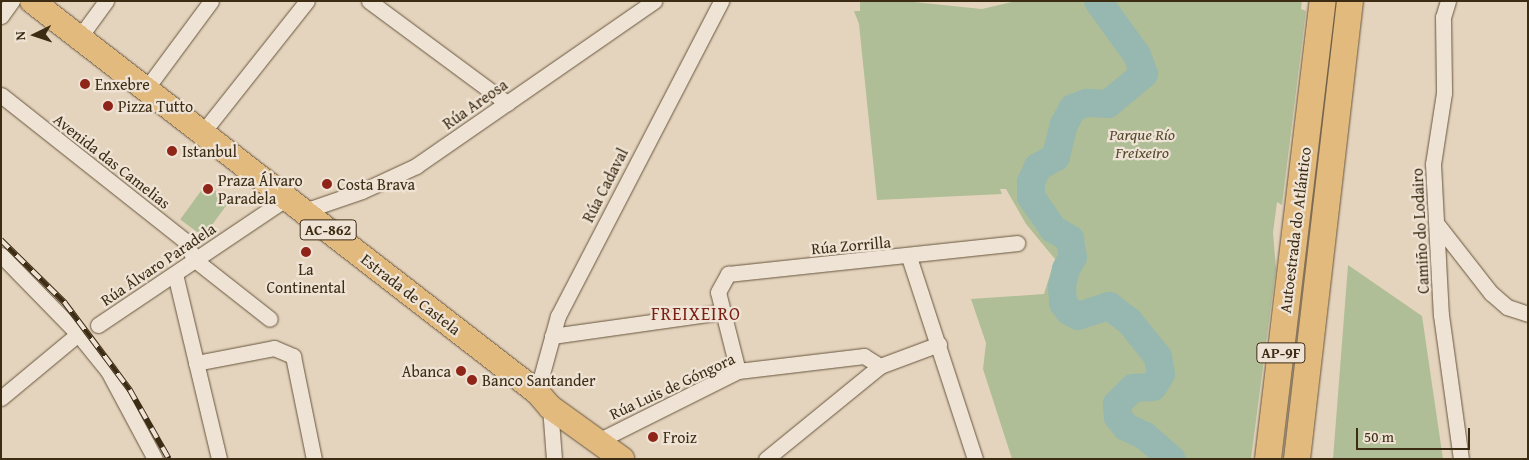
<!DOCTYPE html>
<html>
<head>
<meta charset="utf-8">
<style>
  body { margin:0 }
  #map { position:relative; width:1529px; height:460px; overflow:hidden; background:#e5d4bd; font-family:"Gentium Book Plus",serif }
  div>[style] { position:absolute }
  .green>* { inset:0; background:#afbe96; transform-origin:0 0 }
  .river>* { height:28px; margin:-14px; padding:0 14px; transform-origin:14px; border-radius:14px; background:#96b8b1 }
  .roads { filter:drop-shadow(0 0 1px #67563e) drop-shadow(0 0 1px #67563e) }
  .minor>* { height:15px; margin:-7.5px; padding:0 7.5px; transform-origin:7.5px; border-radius:7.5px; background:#eee3d4 }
  .primary>* { height:24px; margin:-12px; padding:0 12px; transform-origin:12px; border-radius:12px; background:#e2ba7e }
  .motorway>* { height:26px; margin:-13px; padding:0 13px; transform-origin:13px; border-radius:13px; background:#e2ba7e }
  .rail>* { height:5.5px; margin-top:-2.75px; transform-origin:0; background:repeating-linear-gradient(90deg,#eee3d4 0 11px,#3d2c14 0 22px); box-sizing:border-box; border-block:1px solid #3d2c14 }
  .dots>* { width:14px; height:14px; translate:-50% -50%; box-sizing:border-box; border:2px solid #eee3d4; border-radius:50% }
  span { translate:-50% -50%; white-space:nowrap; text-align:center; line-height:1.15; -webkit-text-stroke:4.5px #eee3d4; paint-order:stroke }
  .shield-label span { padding:1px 4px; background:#eee3d4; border:1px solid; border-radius:4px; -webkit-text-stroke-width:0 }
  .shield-label { font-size:15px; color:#3d2c14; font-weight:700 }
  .poi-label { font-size:16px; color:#3d2c14 }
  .left { translate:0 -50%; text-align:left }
  .right { translate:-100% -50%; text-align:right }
  .street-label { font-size:16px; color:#3d2c14 }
  .park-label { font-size:16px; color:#54492e; font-style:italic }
  .neighbourhood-label { font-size:18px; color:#7a1f14; letter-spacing:1px }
  .frame { position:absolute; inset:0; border:2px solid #3d2c14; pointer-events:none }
  .north { position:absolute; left:10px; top:10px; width:50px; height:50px; -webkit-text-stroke:4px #eee3d4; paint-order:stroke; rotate:266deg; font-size:14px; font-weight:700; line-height:20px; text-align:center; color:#3d2c14 }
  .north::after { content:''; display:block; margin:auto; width:18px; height:22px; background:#3d2c14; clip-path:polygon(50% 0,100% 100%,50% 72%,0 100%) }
  .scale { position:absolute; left:1356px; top:428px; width:114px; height:22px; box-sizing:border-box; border:2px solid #3d2c14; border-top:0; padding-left:6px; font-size:15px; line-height:18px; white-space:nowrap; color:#3d2c14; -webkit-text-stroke:4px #eee3d4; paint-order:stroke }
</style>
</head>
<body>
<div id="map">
  <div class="green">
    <i style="clip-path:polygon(860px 1px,904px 1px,982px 9px,1016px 1px,1302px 1px,1301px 9px,1306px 11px,1282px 205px,1277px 202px,1273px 233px,1276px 268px,1251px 459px,1012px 459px,983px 369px,986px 343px,971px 299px,1044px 294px,1055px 259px,1026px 224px,1006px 189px,1000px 189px,1002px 194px,877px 200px,859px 24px,854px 11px,860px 11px)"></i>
    <i style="left:206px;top:184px;width:29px;height:44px;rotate:36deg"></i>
    <i style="clip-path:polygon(1348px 265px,1422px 316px,1443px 459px,1333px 459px)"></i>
  </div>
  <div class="river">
    <i style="left:1098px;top:1px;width:67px;rotate:54.2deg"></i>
    <i style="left:1137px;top:55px;width:20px;rotate:70deg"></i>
    <i style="left:1144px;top:74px;width:47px;rotate:140.2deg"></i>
    <i style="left:1108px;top:104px;width:22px;rotate:-177deg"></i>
    <i style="left:1086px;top:103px;width:14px;rotate:159deg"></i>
    <i style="left:1073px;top:108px;width:18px;rotate:119deg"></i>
    <i style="left:1064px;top:124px;width:34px;rotate:104deg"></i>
    <i style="left:1056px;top:157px;width:21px;rotate:151deg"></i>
    <i style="left:1038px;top:167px;width:17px;rotate:115deg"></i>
    <i style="left:1031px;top:182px;width:15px;rotate:90deg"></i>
    <i style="left:1031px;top:197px;width:39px;rotate:55deg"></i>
    <i style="left:1053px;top:229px;width:20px;rotate:30deg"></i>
    <i style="left:1070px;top:239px;width:18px;rotate:81deg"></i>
    <i style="left:1073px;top:257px;width:14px;rotate:120deg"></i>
    <i style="left:1066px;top:269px;width:18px;rotate:103deg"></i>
    <i style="left:1062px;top:287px;width:16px;rotate:86deg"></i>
    <i style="left:1063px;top:303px;width:10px;rotate:53deg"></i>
    <i style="left:1069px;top:311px;width:10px;rotate:29deg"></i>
    <i style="left:1078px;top:316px;width:33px;rotate:-18deg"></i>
    <i style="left:1109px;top:306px;width:25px;rotate:37deg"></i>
    <i style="left:1129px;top:321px;width:46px;rotate:51.1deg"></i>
    <i style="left:1158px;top:357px;width:17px;rotate:80deg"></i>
    <i style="left:1161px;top:374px;width:15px;rotate:122deg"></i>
    <i style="left:1153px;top:387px;width:20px;rotate:177deg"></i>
    <i style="left:1133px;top:388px;width:23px;rotate:135deg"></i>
    <i style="left:1117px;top:404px;width:13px;rotate:86deg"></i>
    <i style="left:1118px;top:417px;width:13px;rotate:51deg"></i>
    <i style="left:1126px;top:427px;width:21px;rotate:25deg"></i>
    <i style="left:1145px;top:436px;width:35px;rotate:41deg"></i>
  </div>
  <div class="roads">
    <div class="minor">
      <i style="left:369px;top:1px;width:172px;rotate:36.5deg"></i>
      <i style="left:1448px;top:1px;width:17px;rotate:107deg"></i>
      <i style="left:1443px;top:17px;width:76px;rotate:89.2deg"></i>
      <i style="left:1444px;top:93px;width:72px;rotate:98.8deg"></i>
      <i style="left:1433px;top:164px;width:151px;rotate:87deg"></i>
      <i style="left:1441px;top:315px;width:145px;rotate:82.1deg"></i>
      <i style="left:1px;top:16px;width:19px;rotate:-54deg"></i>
      <i style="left:79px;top:38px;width:46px;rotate:-53.9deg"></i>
      <i style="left:146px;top:89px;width:109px;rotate:-53.5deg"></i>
      <i style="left:1px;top:95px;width:233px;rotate:38.4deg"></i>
      <i style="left:184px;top:240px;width:23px;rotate:61deg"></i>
      <i style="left:195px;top:260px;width:95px;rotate:38.2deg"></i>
      <i style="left:203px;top:132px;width:167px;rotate:-51.6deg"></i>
      <i style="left:304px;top:211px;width:61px;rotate:-19deg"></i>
      <i style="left:362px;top:191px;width:60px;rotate:-24.8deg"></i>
      <i style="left:416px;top:166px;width:290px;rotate:-34.7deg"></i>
      <i style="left:1437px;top:224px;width:88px;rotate:52deg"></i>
      <i style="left:1491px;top:293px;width:21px;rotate:41deg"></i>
      <i style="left:1507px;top:307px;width:22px;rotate:18deg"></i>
      <i style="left:1px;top:255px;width:110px;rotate:45.7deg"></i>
      <i style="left:78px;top:334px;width:48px;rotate:51deg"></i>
      <i style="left:108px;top:371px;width:100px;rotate:61.9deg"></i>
      <i style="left:909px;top:257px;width:213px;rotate:71.9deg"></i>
      <i style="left:175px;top:274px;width:190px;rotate:76.6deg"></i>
      <i style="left:98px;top:325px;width:228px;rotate:-33.9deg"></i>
      <i style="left:552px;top:336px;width:173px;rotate:-8deg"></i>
      <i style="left:196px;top:363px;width:79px;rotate:-10.9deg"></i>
      <i style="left:274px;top:348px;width:21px;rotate:23deg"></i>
      <i style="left:293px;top:356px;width:105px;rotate:78.5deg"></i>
      <i style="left:738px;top:371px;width:81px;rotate:-104.2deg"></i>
      <i style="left:718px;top:292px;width:21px;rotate:-61deg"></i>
      <i style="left:728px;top:274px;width:291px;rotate:-6.1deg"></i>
      <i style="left:537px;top:392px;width:79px;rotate:-74.6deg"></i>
      <i style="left:558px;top:316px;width:355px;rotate:-62.6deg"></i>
      <i style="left:1px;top:398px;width:100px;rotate:-39.7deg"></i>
      <i style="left:550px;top:407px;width:52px;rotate:85.6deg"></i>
      <i style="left:598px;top:441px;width:157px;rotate:-26.6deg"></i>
      <i style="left:738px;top:371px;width:127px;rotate:-6.8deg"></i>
      <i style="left:864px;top:356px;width:19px;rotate:32deg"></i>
      <i style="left:766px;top:459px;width:147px;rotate:-39.2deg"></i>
      <i style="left:880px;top:366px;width:63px;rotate:-20.4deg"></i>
    </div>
    <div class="primary">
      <i style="left:32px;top:1px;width:639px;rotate:37.75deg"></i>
      <i style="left:537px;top:392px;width:20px;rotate:49deg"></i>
      <i style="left:550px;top:407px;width:89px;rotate:35.8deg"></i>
    </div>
    <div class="motorway">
      <i style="left:1268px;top:459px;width:461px;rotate:-83.2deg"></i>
      <i style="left:1297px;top:459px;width:461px;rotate:-83.4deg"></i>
    </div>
  </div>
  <div class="rail">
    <i style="left:1px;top:240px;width:90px;rotate:44.5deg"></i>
    <i style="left:65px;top:303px;width:109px;rotate:53.2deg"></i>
    <i style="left:130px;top:390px;width:79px;rotate:60.5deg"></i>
  </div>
  <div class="dots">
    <i style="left:85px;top:84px;background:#8f2418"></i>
    <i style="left:108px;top:106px;background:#8f2418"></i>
    <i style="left:172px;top:151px;background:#8f2418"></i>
    <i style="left:327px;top:184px;background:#8f2418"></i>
    <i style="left:208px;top:189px;background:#8f2418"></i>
    <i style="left:306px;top:252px;background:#8f2418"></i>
    <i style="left:461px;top:371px;background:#8f2418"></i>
    <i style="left:472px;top:380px;background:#8f2418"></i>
    <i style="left:653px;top:437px;background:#8f2418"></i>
  </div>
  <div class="shield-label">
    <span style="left:328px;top:230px">AC-862</span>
    <span style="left:1281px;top:353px">AP-9F</span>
  </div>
  <div class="poi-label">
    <span class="left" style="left:95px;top:84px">Enxebre</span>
    <span class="left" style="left:118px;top:106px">Pizza Tutto</span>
    <span class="left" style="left:182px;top:151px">Istanbul</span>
    <span class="left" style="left:218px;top:189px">Praza Álvaro<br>Paradela</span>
    <span class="left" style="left:337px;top:184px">Costa Brava</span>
    <span style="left:306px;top:278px">La<br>Continental</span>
    <span class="right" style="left:451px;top:371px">Abanca</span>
    <span class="left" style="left:482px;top:380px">Banco Santander</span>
    <span class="left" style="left:663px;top:437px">Froiz</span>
  </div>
  <div class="street-label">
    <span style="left:475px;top:104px;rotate:-35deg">Rúa Areosa</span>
    <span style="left:112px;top:161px;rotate:38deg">Avenida das Camelias</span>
    <span style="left:605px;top:185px;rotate:-63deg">Rúa Cadaval</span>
    <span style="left:1295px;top:230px;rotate:-83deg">Autoestrada do Atlántico</span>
    <span style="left:1420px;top:231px;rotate:-93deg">Camiño do Lodairo</span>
    <span style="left:851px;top:245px;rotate:-5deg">Rúa Zorrilla</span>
    <span style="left:158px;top:264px;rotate:-34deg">Rúa Álvaro Paradela</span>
    <span style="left:411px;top:294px;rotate:38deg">Estrada de Castela</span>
    <span style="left:672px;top:386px;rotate:-25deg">Rúa Luis de Góngora</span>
  </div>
  <div class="park-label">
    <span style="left:1142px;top:143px">Parque Río<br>Freixeiro</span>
  </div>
  <div class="neighbourhood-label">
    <span style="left:696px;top:314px">FREIXEIRO</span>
  </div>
  <div class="frame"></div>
  <div class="north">N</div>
  <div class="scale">50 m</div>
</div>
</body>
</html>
